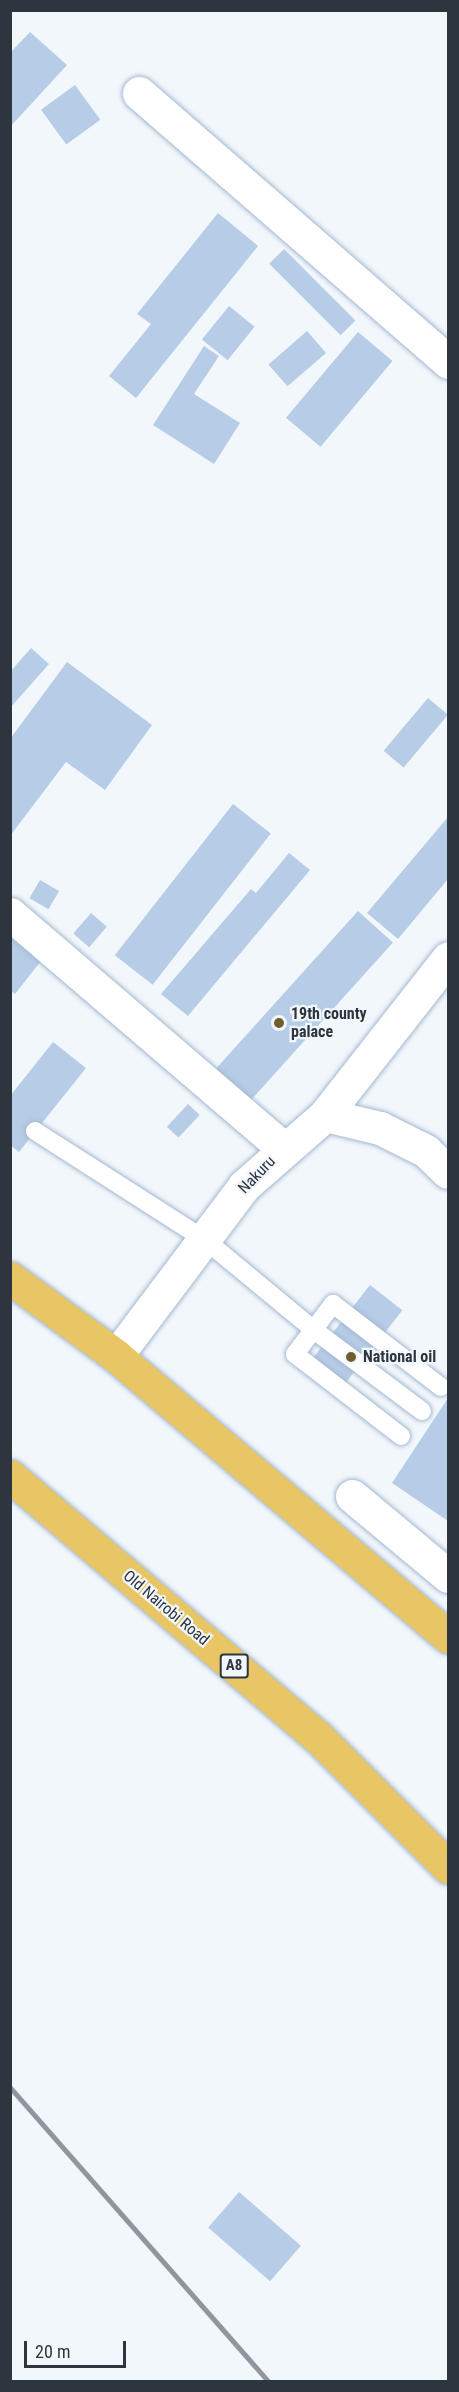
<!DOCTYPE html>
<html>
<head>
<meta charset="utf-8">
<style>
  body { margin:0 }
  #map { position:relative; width:459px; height:2392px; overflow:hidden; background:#f2f7fc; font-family:"Roboto Condensed",sans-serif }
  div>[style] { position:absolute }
  .building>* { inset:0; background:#b6cce7; transform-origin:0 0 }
  .roads { filter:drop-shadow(0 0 2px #a4b8d1) drop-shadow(0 0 2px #a4b8d1) }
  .service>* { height:18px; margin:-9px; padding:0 9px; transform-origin:9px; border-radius:9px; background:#fff }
  .minor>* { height:33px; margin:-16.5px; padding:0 16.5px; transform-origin:16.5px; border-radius:16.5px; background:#fff }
  .secondary>* { height:33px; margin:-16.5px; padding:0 16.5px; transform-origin:16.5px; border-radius:16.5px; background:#fff }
  .trunk>* { height:33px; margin:-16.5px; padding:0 16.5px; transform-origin:16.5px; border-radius:16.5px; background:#e8c666 }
  .rail>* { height:4.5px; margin:-2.25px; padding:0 2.25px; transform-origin:2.25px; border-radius:2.25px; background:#90969d }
  .dots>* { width:16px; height:16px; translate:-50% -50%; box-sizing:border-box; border:3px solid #f2f7fc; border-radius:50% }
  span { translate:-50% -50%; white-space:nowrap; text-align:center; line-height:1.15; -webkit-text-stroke:4.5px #f2f7fc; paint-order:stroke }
  .shield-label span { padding:2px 4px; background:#f2f7fc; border:2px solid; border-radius:4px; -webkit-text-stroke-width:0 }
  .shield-label { font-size:15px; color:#2d353e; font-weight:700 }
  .poi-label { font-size:16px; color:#2d353e; font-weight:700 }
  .left { translate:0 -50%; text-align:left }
  .street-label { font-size:16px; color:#2d353e }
  .frame { position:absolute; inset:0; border:12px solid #2d353e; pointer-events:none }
  .scale { position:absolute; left:24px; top:2341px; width:102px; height:27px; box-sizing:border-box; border:3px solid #2d353e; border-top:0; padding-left:8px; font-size:18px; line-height:21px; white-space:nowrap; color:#2d353e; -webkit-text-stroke:4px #f2f7fc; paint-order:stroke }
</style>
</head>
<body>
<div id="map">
  <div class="building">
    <i style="clip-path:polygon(30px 32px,67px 65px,10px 127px,10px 53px)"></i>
    <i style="left:75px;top:85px;width:43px;height:42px;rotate:54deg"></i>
    <i style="clip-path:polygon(218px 213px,258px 246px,136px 398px,109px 376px,151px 324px,137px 314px)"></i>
    <i style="left:284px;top:249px;width:101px;height:21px;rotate:45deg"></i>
    <i style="left:229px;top:306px;width:33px;height:43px;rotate:39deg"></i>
    <i style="left:307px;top:331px;width:29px;height:51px;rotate:49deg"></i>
    <i style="left:358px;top:332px;width:45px;height:112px;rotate:40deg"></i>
    <i style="clip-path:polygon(204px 346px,219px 356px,194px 394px,240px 423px,214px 464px,153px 425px)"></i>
    <i style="clip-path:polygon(31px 648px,49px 664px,10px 708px,10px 672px)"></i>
    <i style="clip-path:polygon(67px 662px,152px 725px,105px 790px,66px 762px,10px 836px,10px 739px)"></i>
    <i style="left:428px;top:698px;width:26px;height:69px;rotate:40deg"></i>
    <i style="left:233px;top:804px;width:48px;height:192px;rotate:38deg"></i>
    <i style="clip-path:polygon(448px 817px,448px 879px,398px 939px,367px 913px)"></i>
    <i style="clip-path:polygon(289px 853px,310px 870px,188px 1016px,161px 994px,251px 889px,256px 893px)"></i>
    <i style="left:40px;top:880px;width:22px;height:21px;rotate:30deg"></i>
    <i style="left:358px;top:911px;width:47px;height:213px;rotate:42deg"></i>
    <i style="left:91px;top:913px;width:21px;height:27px;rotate:41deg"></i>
    <i style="clip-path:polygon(10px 932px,44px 957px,15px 994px,10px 990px)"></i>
    <i style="clip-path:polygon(53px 1042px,86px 1068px,19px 1152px,10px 1145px,10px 1096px)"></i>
    <i style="left:188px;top:1104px;width:16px;height:31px;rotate:43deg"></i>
    <i style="left:370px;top:1285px;width:41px;height:109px;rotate:38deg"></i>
    <i style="clip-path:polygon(448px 1398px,448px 1521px,392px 1483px)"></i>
    <i style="left:239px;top:2192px;width:82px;height:47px;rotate:41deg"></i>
  </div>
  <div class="roads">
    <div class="service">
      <i style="left:35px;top:1131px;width:201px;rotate:32.6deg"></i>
      <i style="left:204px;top:1239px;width:143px;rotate:39.6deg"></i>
      <i style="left:314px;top:1330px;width:135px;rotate:36.9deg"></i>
      <i style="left:401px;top:1436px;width:134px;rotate:-142.3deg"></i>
      <i style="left:295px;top:1354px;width:63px;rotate:-52.8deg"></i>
      <i style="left:333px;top:1304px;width:136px;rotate:37.5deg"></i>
    </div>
    <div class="minor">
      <i style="left:139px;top:93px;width:410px;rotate:41deg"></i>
      <i style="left:10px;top:914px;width:360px;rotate:40.6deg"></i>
      <i style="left:325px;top:1115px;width:199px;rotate:-51.9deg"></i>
      <i style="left:352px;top:1496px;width:125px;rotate:39.8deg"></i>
    </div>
    <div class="secondary">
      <i style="left:116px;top:1356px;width:213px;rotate:-53deg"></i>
      <i style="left:244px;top:1186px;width:108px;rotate:-41.2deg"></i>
      <i style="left:325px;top:1115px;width:57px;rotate:13.3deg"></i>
      <i style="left:380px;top:1128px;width:51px;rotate:26.6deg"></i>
      <i style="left:426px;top:1151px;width:30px;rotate:44deg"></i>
    </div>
    <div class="trunk">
      <i style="left:10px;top:1278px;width:132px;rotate:36.3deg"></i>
      <i style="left:116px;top:1356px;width:435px;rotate:40.2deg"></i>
      <i style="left:10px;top:1476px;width:404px;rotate:40.3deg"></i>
      <i style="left:318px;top:1737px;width:184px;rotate:45deg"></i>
    </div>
  </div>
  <div class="rail">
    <i style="left:10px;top:2087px;width:393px;rotate:48.7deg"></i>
  </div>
  <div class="dots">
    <i style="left:279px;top:1023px;background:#715d2c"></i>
    <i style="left:351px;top:1357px;background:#715d2c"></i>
  </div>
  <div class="shield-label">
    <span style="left:234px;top:1666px">A8</span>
  </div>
  <div class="poi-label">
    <span class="left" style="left:291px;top:1023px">19th county<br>palace</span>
    <span class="left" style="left:363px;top:1357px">National oil</span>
  </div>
  <div class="street-label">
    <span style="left:257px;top:1175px;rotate:-46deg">Nakuru</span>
    <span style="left:166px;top:1608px;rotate:40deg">Old Nairobi Road</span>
  </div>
  <div class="frame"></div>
  <div class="scale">20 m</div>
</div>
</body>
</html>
